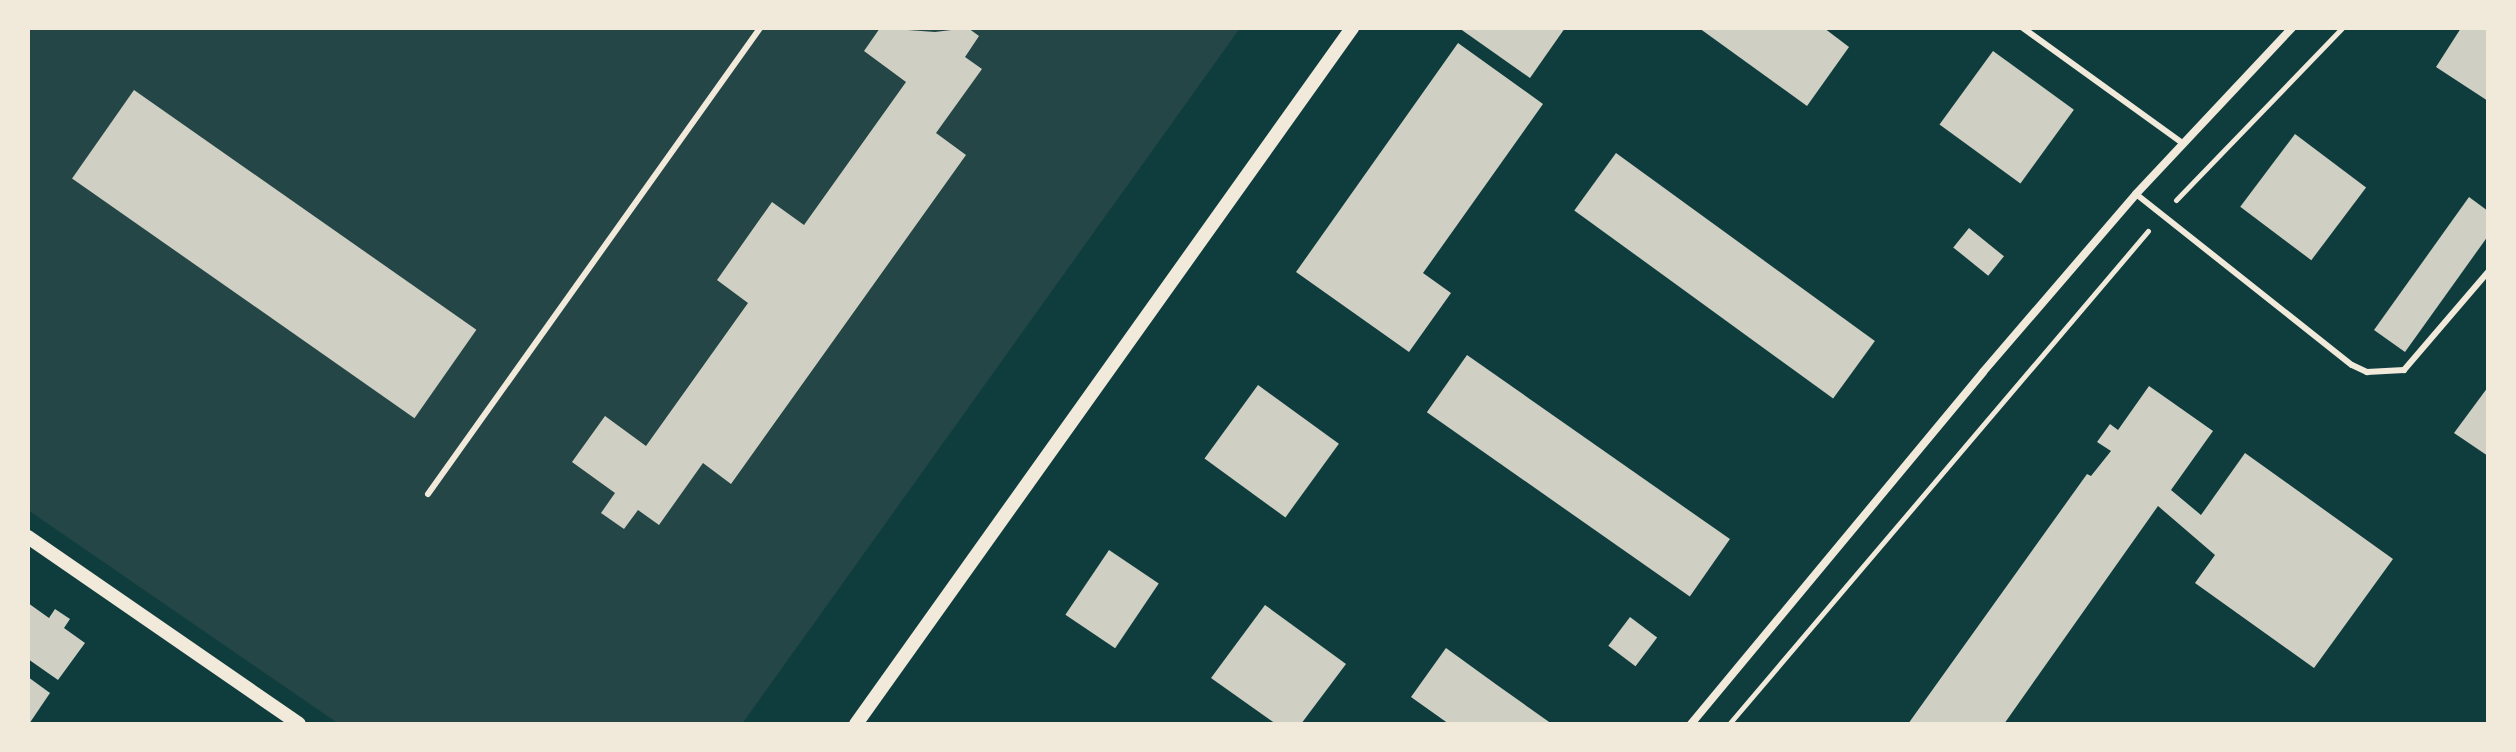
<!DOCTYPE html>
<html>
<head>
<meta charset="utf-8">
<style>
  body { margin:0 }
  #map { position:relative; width:2516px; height:752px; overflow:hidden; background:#0f3d3e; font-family:Rubik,sans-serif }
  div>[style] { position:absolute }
  .green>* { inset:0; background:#244646 }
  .building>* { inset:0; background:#cfcfc3; transform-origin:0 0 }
  .path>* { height:5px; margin:-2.5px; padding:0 2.5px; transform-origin:2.5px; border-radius:2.5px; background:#f1e9da }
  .service>* { height:6px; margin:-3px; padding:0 3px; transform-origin:3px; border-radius:3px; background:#f1e9da }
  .minor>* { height:8px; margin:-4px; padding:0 4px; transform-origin:4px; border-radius:4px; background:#f1e9da }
  .tertiary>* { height:14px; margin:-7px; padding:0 7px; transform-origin:7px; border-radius:7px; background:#f1e9da }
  span { translate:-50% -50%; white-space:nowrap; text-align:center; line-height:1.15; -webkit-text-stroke:6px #f1e9da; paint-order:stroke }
  .frame { position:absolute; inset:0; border:30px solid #f1e9da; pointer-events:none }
</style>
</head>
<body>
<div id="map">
  <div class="green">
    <i style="clip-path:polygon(28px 28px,1240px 28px,742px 724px,339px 724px,28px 510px)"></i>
  </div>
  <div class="building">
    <i style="clip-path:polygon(880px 28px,935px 32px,968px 28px,979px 36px,965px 57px,982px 69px,936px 133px,966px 155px,731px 484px,703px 463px,659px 525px,638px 510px,624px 529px,601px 513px,615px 493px,572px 462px,605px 416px,646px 446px,748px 303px,717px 280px,772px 202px,804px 225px,906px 82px,864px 51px)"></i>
    <i style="clip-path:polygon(1459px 28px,1565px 28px,1530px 78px)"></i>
    <i style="clip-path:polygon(1699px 28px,1824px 28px,1849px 47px,1807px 106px)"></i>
    <i style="clip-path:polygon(2461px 28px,2488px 28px,2488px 101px,2436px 67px)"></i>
    <i style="clip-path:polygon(1458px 43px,1543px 104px,1423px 273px,1451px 293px,1409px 352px,1296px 272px)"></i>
    <i style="left:1993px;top:51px;width:100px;height:91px;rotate:36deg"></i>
    <i style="left:134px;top:90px;width:418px;height:108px;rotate:35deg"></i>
    <i style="left:2295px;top:134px;width:89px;height:91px;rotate:37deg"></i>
    <i style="left:1616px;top:153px;width:320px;height:71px;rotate:36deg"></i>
    <i style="clip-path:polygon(2469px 197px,2488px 211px,2488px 236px,2405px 352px,2374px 330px)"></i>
    <i style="left:1969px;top:228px;width:45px;height:25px;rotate:39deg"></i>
    <i style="left:1467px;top:355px;width:321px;height:70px;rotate:35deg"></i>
    <i style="left:1258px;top:385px;width:100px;height:91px;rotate:36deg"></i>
    <i style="clip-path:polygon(2149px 386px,2213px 431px,2171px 490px,2201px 515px,2245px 453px,2393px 559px,2314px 668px,2195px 583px,2215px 555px,2158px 506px,2004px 724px,1908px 724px,2087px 474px,2091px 476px,2111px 451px,2097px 442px,2110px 424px,2118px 430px)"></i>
    <i style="clip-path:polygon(2488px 387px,2488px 456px,2454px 433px)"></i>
    <i style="left:1109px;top:550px;width:60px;height:78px;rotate:34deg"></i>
    <i style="clip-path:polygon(28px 603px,49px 618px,55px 609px,70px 619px,64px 628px,85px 643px,58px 680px,28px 659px)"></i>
    <i style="clip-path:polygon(1265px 605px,1346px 664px,1301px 724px,1276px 724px,1211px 678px)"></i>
    <i style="left:1630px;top:617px;width:34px;height:36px;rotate:37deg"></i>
    <i style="clip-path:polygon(1446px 648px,1497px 685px,1552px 724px,1449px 724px,1411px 697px)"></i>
    <i style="clip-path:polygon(28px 677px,50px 693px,29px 724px,28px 724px)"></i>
  </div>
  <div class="path">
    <i style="left:2176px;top:200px;width:239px;rotate:-46deg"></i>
    <i style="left:1729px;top:724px;width:647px;rotate:-49.64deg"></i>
  </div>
  <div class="service">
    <i style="left:2023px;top:28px;width:198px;rotate:35.8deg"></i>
    <i style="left:2136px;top:194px;width:275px;rotate:38.4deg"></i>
    <i style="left:2352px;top:365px;width:17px;rotate:25deg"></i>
    <i style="left:2367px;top:372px;width:37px;rotate:-3deg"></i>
    <i style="left:2404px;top:370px;width:129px;rotate:-49.4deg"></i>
    <i style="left:428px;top:494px;width:572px;rotate:-54.53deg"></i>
  </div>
  <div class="minor">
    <i style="left:1691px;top:724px;width:457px;rotate:-50.3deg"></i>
    <i style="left:1983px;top:372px;width:235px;rotate:-49.3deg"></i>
    <i style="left:2136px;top:194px;width:228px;rotate:-46.8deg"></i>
  </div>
  <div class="tertiary">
    <i style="left:28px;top:537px;width:329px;rotate:34.6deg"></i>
    <i style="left:856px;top:724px;width:855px;rotate:-54.52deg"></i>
  </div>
  <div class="frame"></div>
</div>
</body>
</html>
